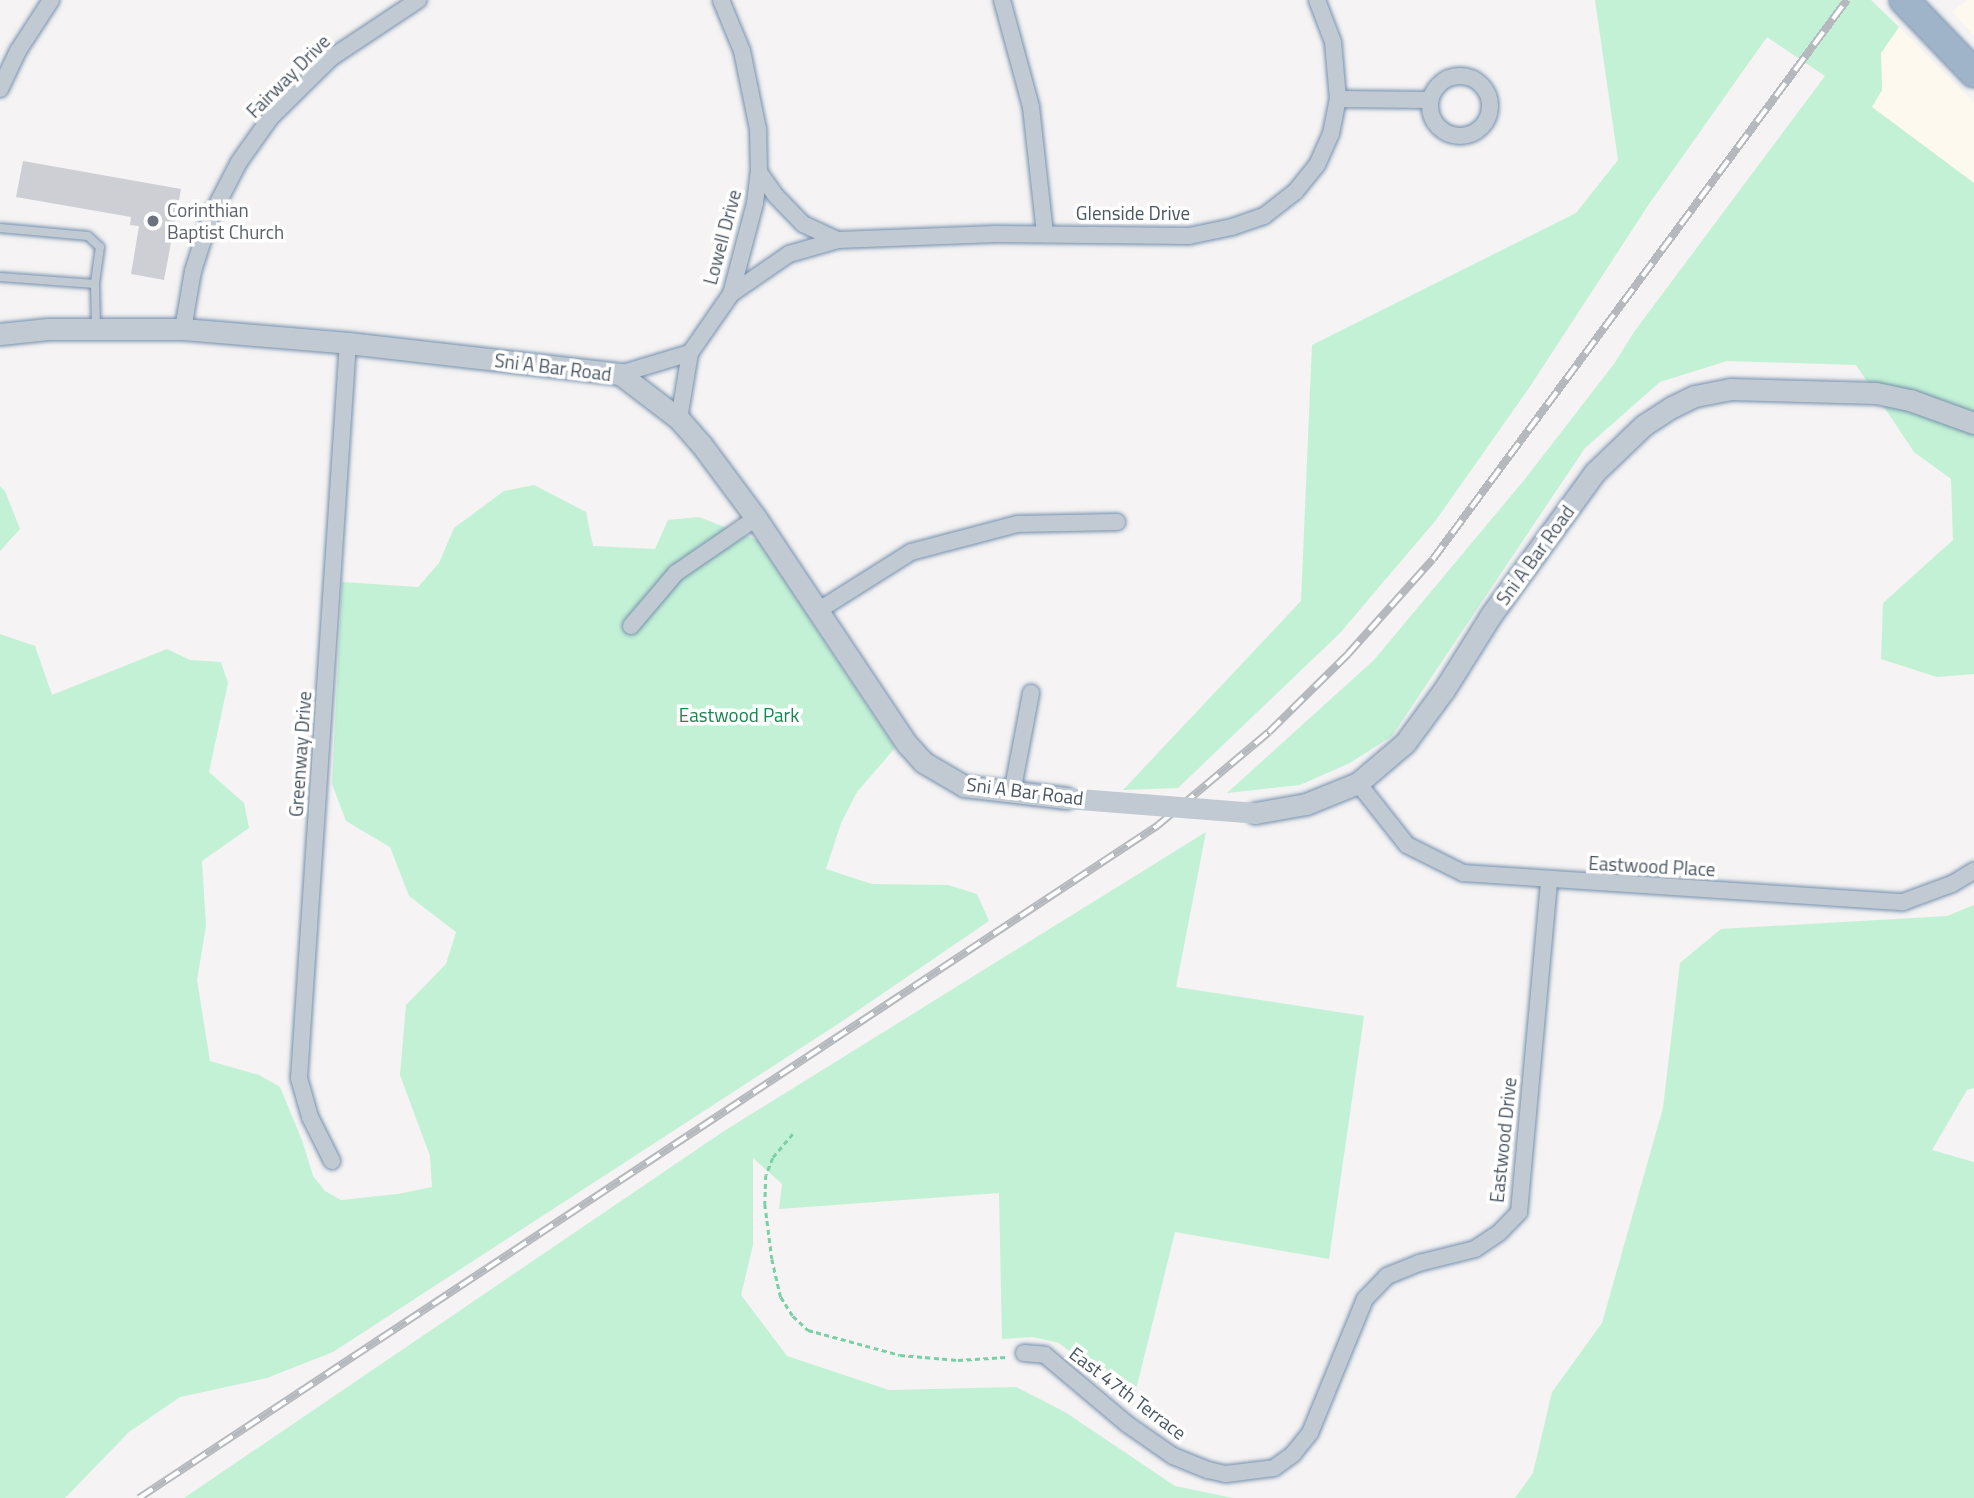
<!DOCTYPE html>
<html>
<head>
<meta charset="utf-8">
<style>
  body { margin:0 }
  #map { position:relative; width:1974px; height:1498px; overflow:hidden; background:#f5f3f3; font-family:"Titillium Web",sans-serif }
  div>[style] { position:absolute }
  .commercial>* { inset:0; background:#fdf9ef }
  .green>* { inset:0; background:#c3f1d5 }
  .building>* { inset:0; background:#cdcfd5 }
  .path>* { height:2.5px; margin-top:-1.25px; transform-origin:0; background:repeating-linear-gradient(90deg,#7ad0a6 0 5px,transparent 0 8.5px) }
  .roads { filter:drop-shadow(0 0 2px #7690ad) drop-shadow(0 0 2px #7690ad) }
  .service>* { height:8px; margin:-4px; padding:0 4px; transform-origin:4px; border-radius:4px; background:#c1cad2 }
  .minor>* { height:16px; margin:-8px; padding:0 8px; transform-origin:8px; border-radius:8px; background:#c1cad2 }
  .minor>.ring { margin:-8px; padding:0; box-sizing:content-box; background:none; border:16px solid #c1cad2; border-radius:50% }
  .tertiary>* { height:21px; margin:-10.5px; padding:0 10.5px; transform-origin:10.5px; border-radius:10.5px; background:#c1cad2 }
  .trunk>* { height:28px; margin:-14px; padding:0 14px; transform-origin:14px; border-radius:14px; background:#9fb4c9 }
  .rail>* { height:8px; margin-top:-4px; transform-origin:0; background:repeating-linear-gradient(90deg,#fff 0 16px,#b5b8bd 0 32px); box-sizing:border-box; border-block:2px solid #b5b8bd }
  .tertiary-bridge>* { height:21px; margin:-10.5px; padding:0 10.5px; transform-origin:10.5px; border-radius:10.5px; background:#c1cad2 }
  .dots>* { width:19px; height:19px; translate:-50% -50%; box-sizing:border-box; border:4px solid #fff; border-radius:50% }
  span { translate:-50% -50%; white-space:nowrap; text-align:center; line-height:1.15; -webkit-text-stroke:7px #fff; paint-order:stroke }
  .street-label { font-size:19px; color:#4a5661 }
  .worship-label { font-size:19px; color:#5b616d }
  .left { translate:0 -50%; text-align:left }
  .park-label { font-size:19px; color:#17864f }
</style>
</head>
<body>
<div id="map">
  <div class="commercial">
    <i style="clip-path:polygon(1967px 0,1974px 0,1974px 36px,1952px 12px)"></i>
    <i style="clip-path:polygon(1899px 27px,1974px 103px,1974px 183px,1872px 107px,1882px 90px,1881px 53px)"></i>
  </div>
  <div class="green">
    <i style="clip-path:polygon(1595px 0,1871px 0,1899px 27px,1881px 53px,1882px 90px,1872px 107px,1974px 183px,1974px 674px,1937px 677px,1881px 659px,1883px 603px,1953px 540px,1951px 479px,1914px 452px,1856px 365px,1727px 361px,1660px 382px,1585px 448px,1392px 736px,1350px 763px,1300px 785px,1227px 793px,1374px 660px,1525px 479px,1614px 364px,1634px 332px,1825px 76px,1767px 37px,1649px 204px,1529px 388px,1436px 520px,1340px 633px,1178px 788px,1123px 790px,1301px 601px,1312px 345px,1576px 213px,1618px 160px)"></i>
    <i style="clip-path:polygon(534px 485px,586px 512px,593px 546px,655px 549px,668px 520px,699px 517px,757px 540px,895px 748px,857px 792px,841px 823px,826px 869px,872px 884px,948px 885px,977px 894px,989px 921px,841px 1022px,333px 1352px,267px 1378px,180px 1397px,129px 1432px,65px 1498px,0 1498px,0 634px,35px 646px,52px 695px,167px 649px,190px 660px,221px 662px,228px 683px,209px 772px,244px 803px,249px 828px,202px 861px,206px 926px,197px 980px,210px 1061px,259px 1075px,280px 1087px,302px 1140px,313px 1176px,325px 1191px,341px 1200px,398px 1194px,432px 1187px,430px 1156px,400px 1075px,406px 1005px,446px 964px,456px 932px,409px 896px,390px 847px,346px 821px,332px 784px,342px 582px,418px 587px,439px 563px,454px 528px,504px 491px)"></i>
    <i style="clip-path:polygon(0 486px,5px 491px,20px 529px,0 551px)"></i>
    <i style="clip-path:polygon(1206px 832px,1176px 987px,1364px 1016px,1329px 1259px,1175px 1232px,1133px 1402px,1059px 1343px,1033px 1337px,1002px 1339px,999px 1193px,779px 1209px,782px 1184px,753px 1158px,753px 1245px,741px 1295px,787px 1356px,889px 1390px,1016px 1387px,1065px 1412px,1175px 1486px,1233px 1498px,184px 1498px,724px 1131px)"></i>
    <i style="clip-path:polygon(1974px 905px,1974px 1088px,1967px 1090px,1932px 1150px,1974px 1162px,1974px 1498px,1515px 1498px,1533px 1473px,1552px 1392px,1602px 1323px,1663px 1108px,1680px 963px,1721px 929px,1947px 916px)"></i>
  </div>
  <div class="building">
    <i style="clip-path:polygon(23px 161px,181px 189px,164px 280px,131px 274px,139px 226px,130px 225px,131px 217px,16px 197px)"></i>
  </div>
  <div class="path">
    <i style="left:793px;top:1134px;width:31px;rotate:130deg"></i>
    <i style="left:773px;top:1158px;width:18px;rotate:112deg"></i>
    <i style="left:766px;top:1175px;width:29px;rotate:92deg"></i>
    <i style="left:765px;top:1204px;width:55px;rotate:82.7deg"></i>
    <i style="left:772px;top:1259px;width:39px;rotate:77deg"></i>
    <i style="left:781px;top:1297px;width:22px;rotate:58deg"></i>
    <i style="left:793px;top:1316px;width:21px;rotate:43deg"></i>
    <i style="left:808px;top:1330px;width:95px;rotate:15.2deg"></i>
    <i style="left:900px;top:1355px;width:58px;rotate:4.9deg"></i>
    <i style="left:958px;top:1360px;width:49px;rotate:-3.5deg"></i>
  </div>
  <div class="roads">
    <div class="service">
      <i style="left:0;top:228px;width:88px;rotate:5.2deg"></i>
      <i style="left:88px;top:236px;width:16px;rotate:43deg"></i>
      <i style="left:100px;top:247px;width:37px;rotate:98deg"></i>
      <i style="left:95px;top:284px;width:45px;rotate:88.7deg"></i>
      <i style="left:0;top:277px;width:95px;rotate:4.2deg"></i>
    </div>
    <div class="minor">
      <i style="left:1002px;top:0;width:111px;rotate:74.8deg"></i>
      <i style="left:1031px;top:107px;width:128px;rotate:83.7deg"></i>
      <i class="ring" style="left:1430px;top:76px;width:44px;height:44px"></i>
      <i style="left:0;top:89px;width:42px;rotate:-64.7deg"></i>
      <i style="left:18px;top:51px;width:61px;rotate:-57.1deg"></i>
      <i style="left:1338px;top:99px;width:90px;rotate:0.6deg"></i>
      <i style="left:759px;top:172px;width:29px;rotate:55deg"></i>
      <i style="left:776px;top:196px;width:39px;rotate:46deg"></i>
      <i style="left:803px;top:224px;width:38px;rotate:25deg"></i>
      <i style="left:731px;top:294px;width:70px;rotate:-34.6deg"></i>
      <i style="left:789px;top:254px;width:51px;rotate:-15.9deg"></i>
      <i style="left:838px;top:240px;width:158px;rotate:-2.2deg"></i>
      <i style="left:996px;top:234px;width:193px;rotate:0.6deg"></i>
      <i style="left:1189px;top:236px;width:44px;rotate:-11.8deg"></i>
      <i style="left:1232px;top:227px;width:34px;rotate:-19deg"></i>
      <i style="left:1264px;top:216px;width:39px;rotate:-38deg"></i>
      <i style="left:1295px;top:192px;width:35px;rotate:-51deg"></i>
      <i style="left:1317px;top:165px;width:34px;rotate:-66deg"></i>
      <i style="left:1331px;top:134px;width:36px;rotate:-79deg"></i>
      <i style="left:1338px;top:99px;width:57px;rotate:-95deg"></i>
      <i style="left:1333px;top:42px;width:45px;rotate:-110.9deg"></i>
      <i style="left:183px;top:329px;width:59px;rotate:-80.2deg"></i>
      <i style="left:193px;top:271px;width:56px;rotate:-72.2deg"></i>
      <i style="left:210px;top:218px;width:63px;rotate:-62.6deg"></i>
      <i style="left:239px;top:162px;width:55px;rotate:-54.6deg"></i>
      <i style="left:271px;top:117px;width:84px;rotate:-44.5deg"></i>
      <i style="left:331px;top:58px;width:105px;rotate:-33.7deg"></i>
      <i style="left:620px;top:374px;width:73px;rotate:-16.7deg"></i>
      <i style="left:690px;top:353px;width:72px;rotate:-55.2deg"></i>
      <i style="left:731px;top:294px;width:94px;rotate:-75.2deg"></i>
      <i style="left:755px;top:203px;width:31px;rotate:-83deg"></i>
      <i style="left:759px;top:172px;width:43px;rotate:-91.3deg"></i>
      <i style="left:758px;top:129px;width:80px;rotate:-101.6deg"></i>
      <i style="left:742px;top:51px;width:55px;rotate:-112.4deg"></i>
      <i style="left:679px;top:419px;width:67px;rotate:-80.5deg"></i>
      <i style="left:816px;top:612px;width:112px;rotate:-32.3deg"></i>
      <i style="left:911px;top:552px;width:110px;rotate:-14.8deg"></i>
      <i style="left:1017px;top:524px;width:100px;rotate:-1.1deg"></i>
      <i style="left:631px;top:626px;width:70px;rotate:-49.7deg"></i>
      <i style="left:676px;top:573px;width:97px;rotate:-34.5deg"></i>
      <i style="left:1358px;top:783px;width:79px;rotate:51.7deg"></i>
      <i style="left:1407px;top:845px;width:63px;rotate:26.6deg"></i>
      <i style="left:1463px;top:873px;width:441px;rotate:3.8deg"></i>
      <i style="left:1903px;top:902px;width:52px;rotate:-20.2deg"></i>
      <i style="left:1952px;top:884px;width:26px;rotate:-31deg"></i>
      <i style="left:1012px;top:793px;width:102px;rotate:-79.2deg"></i>
      <i style="left:332px;top:1161px;width:49px;rotate:-116.6deg"></i>
      <i style="left:310px;top:1117px;width:41px;rotate:-105.8deg"></i>
      <i style="left:299px;top:1078px;width:737px;rotate:-86.19deg"></i>
      <i style="left:1024px;top:1353px;width:21px;rotate:5deg"></i>
      <i style="left:1045px;top:1355px;width:107px;rotate:40.1deg"></i>
      <i style="left:1127px;top:1424px;width:56px;rotate:34.8deg"></i>
      <i style="left:1173px;top:1456px;width:38px;rotate:22deg"></i>
      <i style="left:1208px;top:1470px;width:18px;rotate:13deg"></i>
      <i style="left:1226px;top:1474px;width:48px;rotate:-7.1deg"></i>
      <i style="left:1274px;top:1468px;width:24px;rotate:-36deg"></i>
      <i style="left:1293px;top:1454px;width:27px;rotate:-51deg"></i>
      <i style="left:1310px;top:1433px;width:145px;rotate:-67.7deg"></i>
      <i style="left:1365px;top:1299px;width:32px;rotate:-46deg"></i>
      <i style="left:1387px;top:1276px;width:35px;rotate:-22deg"></i>
      <i style="left:1419px;top:1263px;width:58px;rotate:-14deg"></i>
      <i style="left:1475px;top:1249px;width:29px;rotate:-34deg"></i>
      <i style="left:1499px;top:1233px;width:29px;rotate:-46deg"></i>
      <i style="left:1519px;top:1212px;width:332px;rotate:-84.8deg"></i>
    </div>
    <div class="tertiary">
      <i style="left:0;top:334px;width:48px;rotate:-5.9deg"></i>
      <i style="left:48px;top:329px;width:135px"></i>
      <i style="left:183px;top:329px;width:166px;rotate:4.8deg"></i>
      <i style="left:348px;top:343px;width:274px;rotate:6.5deg"></i>
      <i style="left:620px;top:374px;width:74px;rotate:37.3deg"></i>
      <i style="left:679px;top:419px;width:33px;rotate:49deg"></i>
      <i style="left:701px;top:444px;width:92px;rotate:53.4deg"></i>
      <i style="left:756px;top:518px;width:272px;rotate:56.3deg"></i>
      <i style="left:907px;top:744px;width:24px;rotate:48deg"></i>
      <i style="left:923px;top:762px;width:48px;rotate:30.3deg"></i>
      <i style="left:964px;top:786px;width:103px;rotate:6.7deg"></i>
      <i style="left:1255px;top:813px;width:52px;rotate:-10deg"></i>
      <i style="left:1306px;top:804px;width:56px;rotate:-22deg"></i>
      <i style="left:1358px;top:783px;width:62px;rotate:-40.4deg"></i>
      <i style="left:1405px;top:743px;width:66px;rotate:-53.7deg"></i>
      <i style="left:1444px;top:690px;width:89px;rotate:-57.9deg"></i>
      <i style="left:1491px;top:615px;width:177px;rotate:-54deg"></i>
      <i style="left:1595px;top:472px;width:68px;rotate:-43.8deg"></i>
      <i style="left:1644px;top:425px;width:33px;rotate:-33deg"></i>
      <i style="left:1672px;top:407px;width:25px;rotate:-26deg"></i>
      <i style="left:1695px;top:396px;width:36px;rotate:-11deg"></i>
      <i style="left:1730px;top:389px;width:146px;rotate:1.6deg"></i>
      <i style="left:1876px;top:393px;width:35px;rotate:12deg"></i>
      <i style="left:1910px;top:400px;width:68px;rotate:19.8deg"></i>
    </div>
    <div class="trunk">
      <i style="left:1904px;top:0;width:101px;rotate:46.2deg"></i>
    </div>
  </div>
  <div class="rail">
    <i style="left:139px;top:1498px;width:1220px;rotate:-33.43deg"></i>
    <i style="left:1157px;top:826px;width:146px;rotate:-40deg"></i>
    <i style="left:1269px;top:732px;width:111px;rotate:-44.6deg"></i>
    <i style="left:1348px;top:654px;width:127px;rotate:-48.2deg"></i>
    <i style="left:1433px;top:559px;width:696px;rotate:-53.48deg"></i>
  </div>
  <div class="tertiary-bridge">
    <i style="left:1066px;top:798px;width:190px;rotate:4.5deg"></i>
  </div>
  <div class="dots">
    <i style="left:153px;top:221px;background:#6b7280"></i>
  </div>
  <div class="street-label">
    <span style="left:288px;top:76px;rotate:-45deg">Fairway Drive</span>
    <span style="left:1133px;top:213px">Glenside Drive</span>
    <span style="left:722px;top:237px;rotate:-75deg">Lowell Drive</span>
    <span style="left:553px;top:367px;rotate:7deg">Sni A Bar Road</span>
    <span style="left:1535px;top:555px;rotate:-54deg">Sni A Bar Road</span>
    <span style="left:300px;top:754px;rotate:-86deg">Greenway Drive</span>
    <span style="left:1025px;top:791px;rotate:7deg">Sni A Bar Road</span>
    <span style="left:1652px;top:866px;rotate:3deg">Eastwood Place</span>
    <span style="left:1503px;top:1140px;rotate:-84deg">Eastwood Drive</span>
    <span style="left:1128px;top:1393px;rotate:37deg">East 47th Terrace</span>
  </div>
  <div class="worship-label">
    <span class="left" style="left:167px;top:221px">Corinthian<br>Baptist Church</span>
  </div>
  <div class="park-label">
    <span style="left:739px;top:715px">Eastwood Park</span>
  </div>
</div>
</body>
</html>
